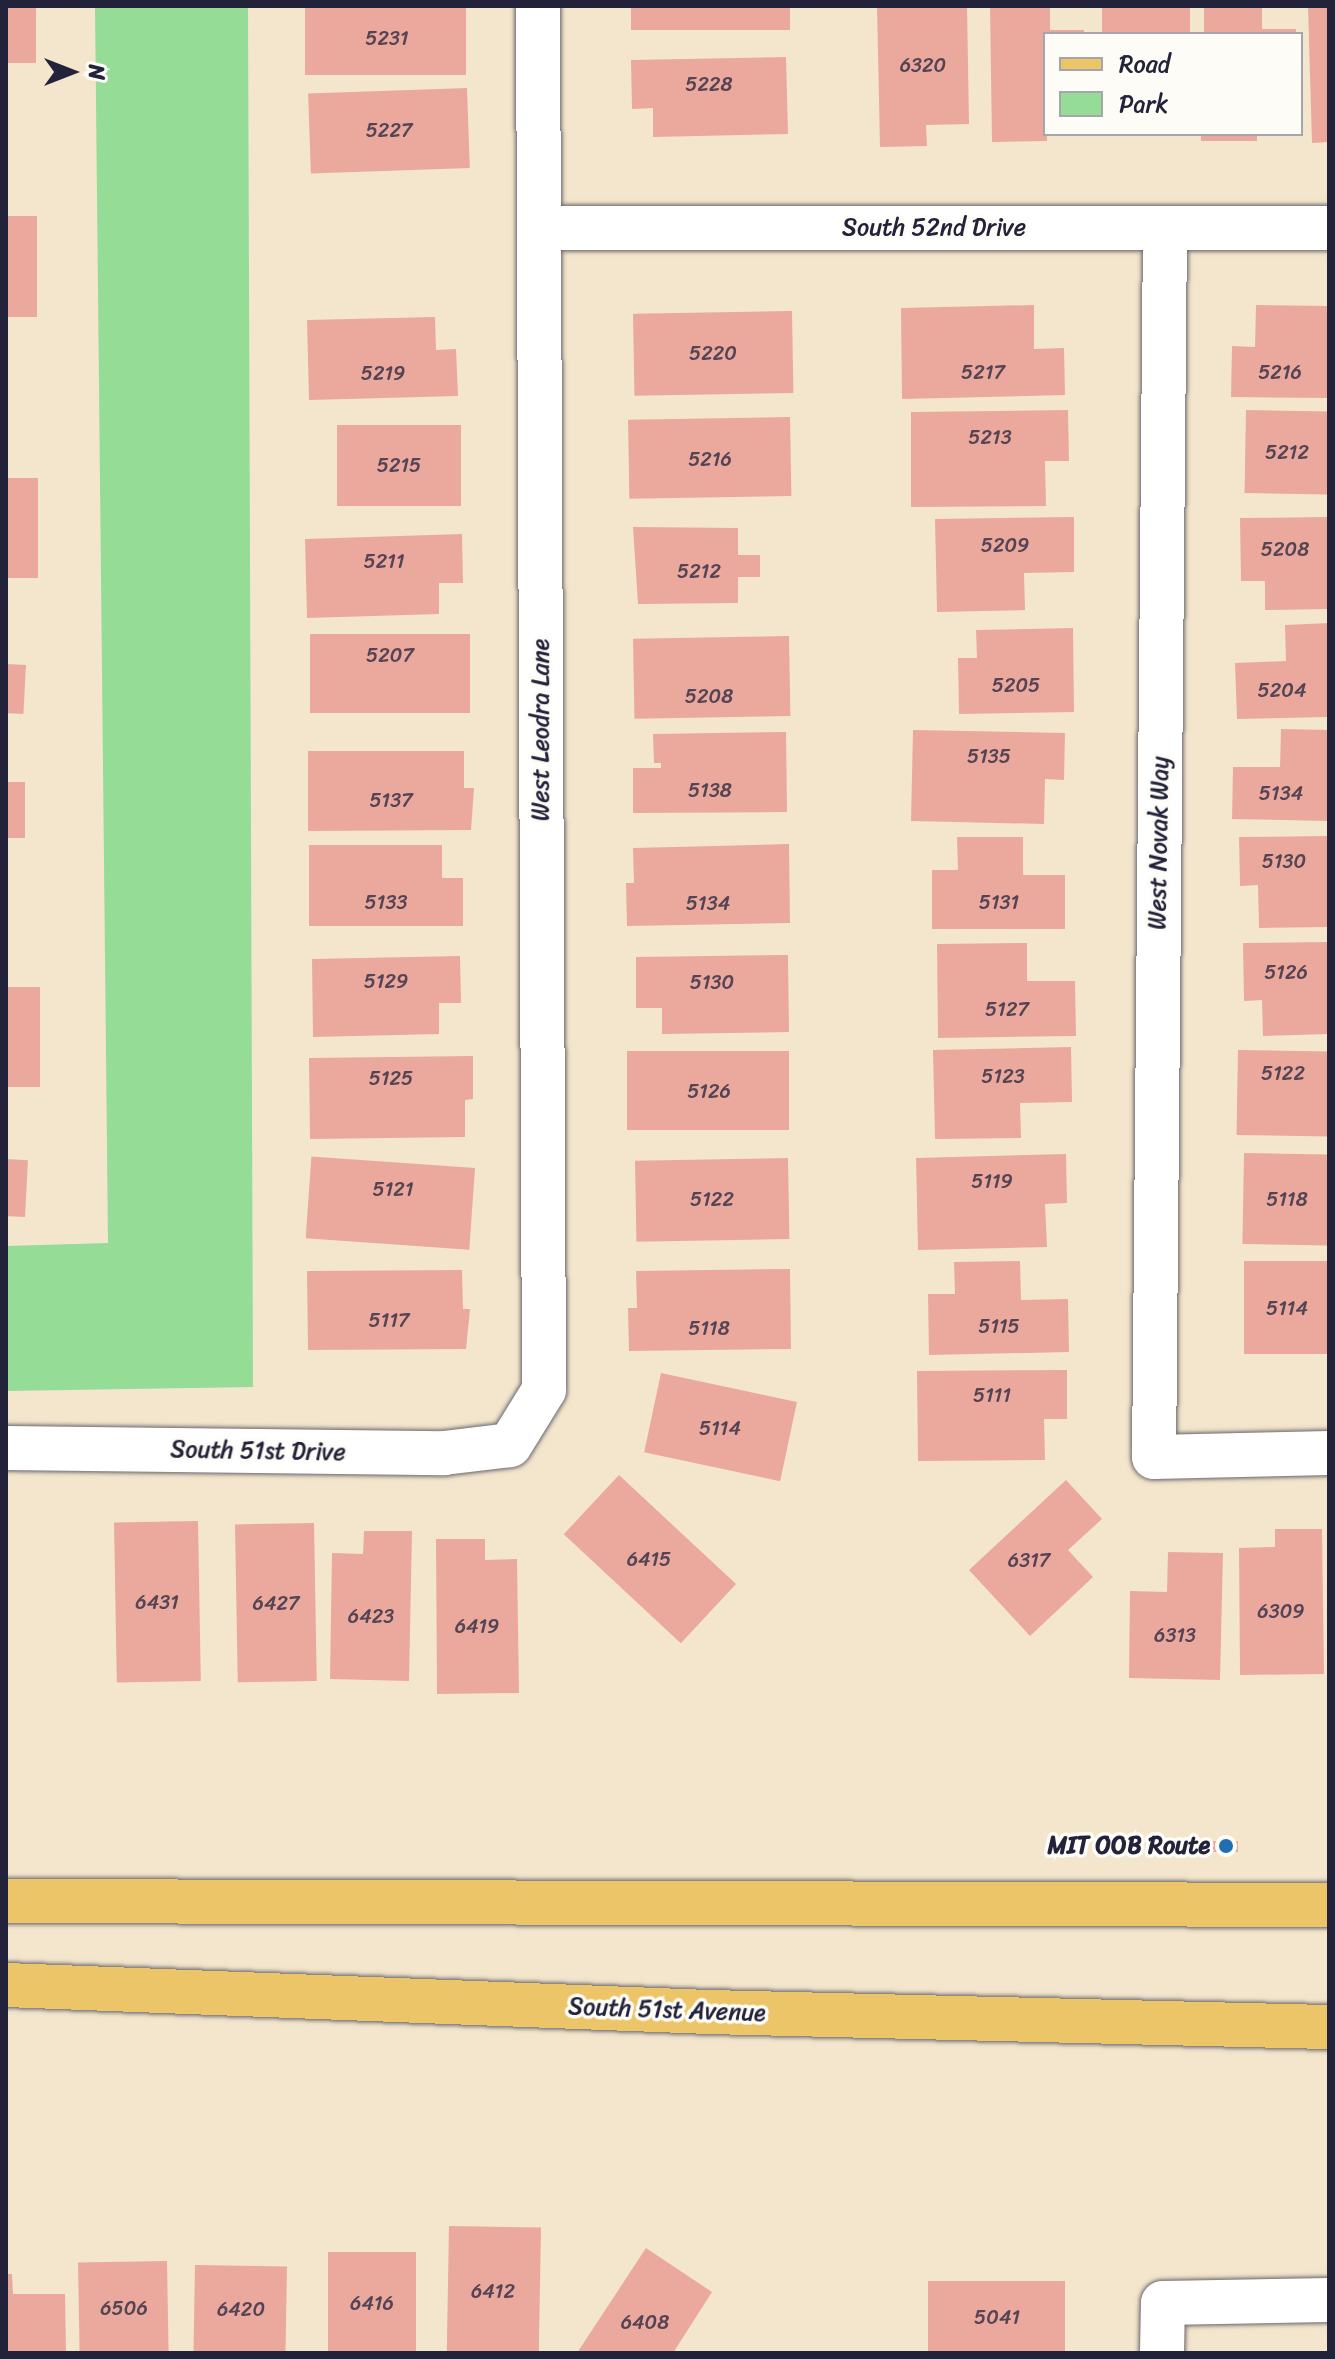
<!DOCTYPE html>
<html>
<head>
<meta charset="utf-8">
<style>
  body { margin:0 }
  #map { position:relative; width:1335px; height:2359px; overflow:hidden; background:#f3e6cc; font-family:Sriracha,sans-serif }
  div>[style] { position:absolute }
  .green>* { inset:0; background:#95dc96 }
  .building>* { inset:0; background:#eba99e; transform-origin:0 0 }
  .roads { filter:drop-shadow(0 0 2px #6b676e) drop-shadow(0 0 2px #6b676e) }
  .minor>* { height:44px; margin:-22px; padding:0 22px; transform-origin:22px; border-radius:22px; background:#fff }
  .primary>* { height:44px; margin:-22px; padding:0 22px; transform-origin:22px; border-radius:22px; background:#edc569 }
  .dots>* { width:22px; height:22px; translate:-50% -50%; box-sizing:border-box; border:4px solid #fdfcf7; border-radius:50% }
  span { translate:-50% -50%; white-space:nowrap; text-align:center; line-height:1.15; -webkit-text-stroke:7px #fdfcf7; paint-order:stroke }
  .number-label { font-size:20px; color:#544454 }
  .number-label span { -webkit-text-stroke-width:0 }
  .street-label { font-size:24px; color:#22223b }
  .poi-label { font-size:24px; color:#22223b; font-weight:700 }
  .right { translate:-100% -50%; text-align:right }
  .frame { position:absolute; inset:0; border:8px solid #22223b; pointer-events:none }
  .legend { position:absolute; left:1043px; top:32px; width:260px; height:104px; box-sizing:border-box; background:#fdfcf7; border:2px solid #a5a5ac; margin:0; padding:10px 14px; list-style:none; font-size:24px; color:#22223b }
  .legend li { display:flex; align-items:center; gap:16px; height:40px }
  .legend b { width:40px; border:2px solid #a5a5ac }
  .north { position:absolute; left:32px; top:32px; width:80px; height:80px; -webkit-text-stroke:6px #fdfcf7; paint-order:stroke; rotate:90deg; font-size:22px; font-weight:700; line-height:32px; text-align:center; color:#22223b }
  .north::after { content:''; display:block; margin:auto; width:28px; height:36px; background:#22223b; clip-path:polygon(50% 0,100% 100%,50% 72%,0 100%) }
</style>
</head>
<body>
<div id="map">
  <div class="green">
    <i style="clip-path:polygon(95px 6px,248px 6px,253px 1387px,6px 1391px,6px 1246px,108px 1243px)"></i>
  </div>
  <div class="building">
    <i style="left:6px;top:6px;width:30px;height:57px"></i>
    <i style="left:305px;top:6px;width:161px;height:69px"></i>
    <i style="left:631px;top:6px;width:159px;height:24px"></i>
    <i style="clip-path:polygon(877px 6px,967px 6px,969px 124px,926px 125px,927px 146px,880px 147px)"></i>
    <i style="clip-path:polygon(990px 6px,1050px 6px,1050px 30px,1084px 30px,1084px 34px,1045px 34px,1047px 141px,992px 142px)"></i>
    <i style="left:1102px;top:6px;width:88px;height:28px"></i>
    <i style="clip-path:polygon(1204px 6px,1262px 6px,1262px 29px,1296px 29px,1296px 34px,1204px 34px)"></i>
    <i style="clip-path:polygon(1308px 6px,1329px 6px,1329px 142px,1312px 143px)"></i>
    <i style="clip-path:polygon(786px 57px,788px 134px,653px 137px,653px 108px,632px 109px,631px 60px)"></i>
    <i style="left:467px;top:88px;width:80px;height:159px;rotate:88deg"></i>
    <i style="left:1201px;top:134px;width:56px;height:7px"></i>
    <i style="left:6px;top:216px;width:31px;height:101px"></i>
    <i style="clip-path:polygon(1034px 305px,1034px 349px,1064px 348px,1065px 395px,902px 399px,901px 308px)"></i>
    <i style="clip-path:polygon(1256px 305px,1329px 306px,1329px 398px,1231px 397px,1232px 346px,1255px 347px)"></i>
    <i style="left:792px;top:311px;width:82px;height:159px;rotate:89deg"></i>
    <i style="clip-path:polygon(435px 317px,436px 350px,456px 349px,458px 396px,309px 400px,307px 320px)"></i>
    <i style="clip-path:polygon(1068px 410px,1069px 461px,1045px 461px,1046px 506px,911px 507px,911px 412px)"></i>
    <i style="left:1246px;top:410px;width:83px;height:83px;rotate:1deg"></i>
    <i style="left:790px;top:417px;width:79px;height:162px;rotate:89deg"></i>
    <i style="left:337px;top:425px;width:124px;height:81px"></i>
    <i style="left:6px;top:478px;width:32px;height:100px"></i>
    <i style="clip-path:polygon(1074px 517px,1074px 572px,1024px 573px,1025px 610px,937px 612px,935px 519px)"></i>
    <i style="clip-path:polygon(1329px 517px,1329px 609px,1265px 610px,1265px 581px,1241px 581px,1240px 518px)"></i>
    <i style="clip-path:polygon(633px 527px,738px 528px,738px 555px,760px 555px,760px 577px,738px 577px,738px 603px,638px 604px)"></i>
    <i style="clip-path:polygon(462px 534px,463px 583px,439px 583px,439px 614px,307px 618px,305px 539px)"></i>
    <i style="clip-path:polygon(1329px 623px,1329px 717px,1237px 719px,1235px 663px,1286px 661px,1285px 625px)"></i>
    <i style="clip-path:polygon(1073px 628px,1074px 712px,959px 714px,958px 658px,977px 658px,976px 630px)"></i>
    <i style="left:310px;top:634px;width:160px;height:79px"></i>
    <i style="left:789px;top:636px;width:80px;height:156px;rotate:89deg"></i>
    <i style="left:6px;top:664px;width:20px;height:49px;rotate:3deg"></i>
    <i style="clip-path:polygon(1281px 729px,1329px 730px,1329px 821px,1232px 819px,1233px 767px,1280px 767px)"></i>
    <i style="clip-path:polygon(913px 730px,1065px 733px,1064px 780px,1045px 779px,1044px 824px,911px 821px)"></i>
    <i style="clip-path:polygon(786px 732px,787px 812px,633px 813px,633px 768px,661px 768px,661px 763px,654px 763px,653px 734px)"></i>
    <i style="clip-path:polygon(308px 751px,464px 751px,464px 788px,474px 788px,471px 830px,308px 831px)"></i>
    <i style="left:6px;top:782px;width:19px;height:56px"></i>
    <i style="clip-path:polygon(1329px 836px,1329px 927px,1259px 928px,1258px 885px,1240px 886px,1239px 837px)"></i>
    <i style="clip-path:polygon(957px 837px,1023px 837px,1023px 875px,1065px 875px,1065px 929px,932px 929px,932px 870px,958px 870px)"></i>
    <i style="clip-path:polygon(789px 844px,790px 923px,627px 926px,626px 883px,634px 883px,633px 848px)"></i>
    <i style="clip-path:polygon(309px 845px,442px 845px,442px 878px,463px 878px,463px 926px,309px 926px)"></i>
    <i style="clip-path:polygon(1329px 942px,1329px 1034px,1263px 1036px,1262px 1000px,1244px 1001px,1243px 943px)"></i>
    <i style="clip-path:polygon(1027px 943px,1027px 981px,1075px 981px,1076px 1036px,938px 1038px,937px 944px)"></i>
    <i style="clip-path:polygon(788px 955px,789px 1032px,662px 1034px,662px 1008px,636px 1008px,636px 957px)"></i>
    <i style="clip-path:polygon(460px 956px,461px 1003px,439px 1003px,439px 1034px,313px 1037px,312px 959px)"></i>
    <i style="left:6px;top:987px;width:34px;height:100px"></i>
    <i style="clip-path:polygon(1071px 1047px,1072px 1102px,1020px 1103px,1021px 1138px,935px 1139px,933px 1050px)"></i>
    <i style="left:1238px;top:1050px;width:91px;height:85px;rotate:1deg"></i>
    <i style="left:627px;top:1051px;width:162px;height:79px"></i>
    <i style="clip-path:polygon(473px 1056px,473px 1099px,465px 1100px,465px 1137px,310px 1139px,309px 1058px)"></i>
    <i style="left:1244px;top:1153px;width:85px;height:91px;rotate:1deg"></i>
    <i style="clip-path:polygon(1066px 1154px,1067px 1203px,1045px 1204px,1047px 1247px,918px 1250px,916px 1158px)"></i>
    <i style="left:788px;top:1158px;width:81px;height:153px;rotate:89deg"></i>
    <i style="left:6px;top:1159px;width:22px;height:57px;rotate:3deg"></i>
    <i style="left:475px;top:1168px;width:82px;height:164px;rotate:94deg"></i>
    <i style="clip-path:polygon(1020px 1261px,1021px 1300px,1068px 1299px,1069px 1352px,929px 1355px,928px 1294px,955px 1294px,954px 1262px)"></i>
    <i style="left:1329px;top:1261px;width:93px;height:85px;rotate:90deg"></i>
    <i style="clip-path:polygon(790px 1269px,791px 1349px,629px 1351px,628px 1308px,637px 1308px,636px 1271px)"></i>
    <i style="clip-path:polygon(462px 1270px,463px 1309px,470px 1309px,466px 1349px,308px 1350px,307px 1271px)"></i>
    <i style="clip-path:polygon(1067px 1370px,1067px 1419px,1044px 1419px,1045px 1460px,918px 1461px,917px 1371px)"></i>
    <i style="left:661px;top:1373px;width:139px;height:81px;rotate:12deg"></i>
    <i style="left:619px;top:1475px;width:160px;height:81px;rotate:43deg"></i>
    <i style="clip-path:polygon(1066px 1480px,1102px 1519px,1068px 1550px,1093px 1577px,1030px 1636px,969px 1570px)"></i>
    <i style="left:198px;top:1521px;width:160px;height:84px;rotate:89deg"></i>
    <i style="left:314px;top:1523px;width:158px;height:79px;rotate:89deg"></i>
    <i style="clip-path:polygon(1275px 1529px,1322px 1529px,1324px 1674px,1240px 1675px,1239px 1548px,1275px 1547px)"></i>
    <i style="clip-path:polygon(364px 1531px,412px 1531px,409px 1681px,330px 1679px,332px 1553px,363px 1554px)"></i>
    <i style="clip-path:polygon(436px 1539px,485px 1539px,485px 1560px,517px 1559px,519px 1693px,437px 1694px)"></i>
    <i style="clip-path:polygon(1168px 1552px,1223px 1553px,1220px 1680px,1129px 1678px,1130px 1591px,1167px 1592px)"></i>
    <i style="left:1210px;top:1841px;width:28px;height:11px"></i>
    <i style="left:449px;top:2226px;width:92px;height:127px;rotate:1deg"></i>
    <i style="clip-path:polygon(646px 2248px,712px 2292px,673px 2353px,577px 2353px)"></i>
    <i style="left:328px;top:2252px;width:88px;height:101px"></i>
    <i style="left:167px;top:2261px;width:92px;height:89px;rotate:89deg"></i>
    <i style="left:195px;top:2265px;width:92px;height:88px;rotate:1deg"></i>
    <i style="clip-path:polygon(6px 2274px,12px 2274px,13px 2294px,65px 2294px,66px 2353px,6px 2353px)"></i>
    <i style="left:928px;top:2281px;width:137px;height:72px"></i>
  </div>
  <div class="roads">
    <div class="minor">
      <i style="left:539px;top:228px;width:790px"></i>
      <i style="left:1165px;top:228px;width:1229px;rotate:90.51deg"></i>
      <i style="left:1154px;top:1457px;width:175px;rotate:-1.3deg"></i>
      <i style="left:6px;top:1448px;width:438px;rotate:0.7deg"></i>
      <i style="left:444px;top:1453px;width:66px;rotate:-6.9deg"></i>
      <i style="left:510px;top:1445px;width:65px;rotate:-58.3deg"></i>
      <i style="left:544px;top:1390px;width:1384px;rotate:-90.25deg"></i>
      <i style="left:1162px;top:2353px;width:50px;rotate:-88.9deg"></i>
      <i style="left:1163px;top:2303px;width:166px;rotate:-1deg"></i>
    </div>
    <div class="primary">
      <i style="left:6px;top:1901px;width:1323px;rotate:0.17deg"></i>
      <i style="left:6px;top:1985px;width:704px;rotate:2.2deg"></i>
      <i style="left:709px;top:2012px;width:620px;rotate:1.39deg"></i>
    </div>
  </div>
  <div class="dots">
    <i style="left:1226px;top:1846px;background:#1f6fb2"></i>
  </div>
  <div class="number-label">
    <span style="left:387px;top:38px">5231</span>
    <span style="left:923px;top:65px">6320</span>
    <span style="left:709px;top:84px">5228</span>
    <span style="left:389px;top:130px">5227</span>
    <span style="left:713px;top:353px">5220</span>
    <span style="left:983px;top:372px">5217</span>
    <span style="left:1280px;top:372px">5216</span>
    <span style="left:383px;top:373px">5219</span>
    <span style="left:990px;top:437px">5213</span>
    <span style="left:1287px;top:452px">5212</span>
    <span style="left:710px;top:459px">5216</span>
    <span style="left:399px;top:465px">5215</span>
    <span style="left:1005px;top:545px">5209</span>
    <span style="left:1285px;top:549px">5208</span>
    <span style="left:384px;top:561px">5211</span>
    <span style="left:699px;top:571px">5212</span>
    <span style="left:390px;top:655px">5207</span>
    <span style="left:1016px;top:685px">5205</span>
    <span style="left:1282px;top:690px">5204</span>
    <span style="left:709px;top:696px">5208</span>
    <span style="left:989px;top:756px">5135</span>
    <span style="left:710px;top:790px">5138</span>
    <span style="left:1281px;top:793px">5134</span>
    <span style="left:391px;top:800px">5137</span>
    <span style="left:1284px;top:861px">5130</span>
    <span style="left:386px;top:902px">5133</span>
    <span style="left:999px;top:902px">5131</span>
    <span style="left:708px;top:903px">5134</span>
    <span style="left:1286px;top:972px">5126</span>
    <span style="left:386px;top:981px">5129</span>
    <span style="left:712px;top:982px">5130</span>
    <span style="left:1007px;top:1009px">5127</span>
    <span style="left:1283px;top:1073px">5122</span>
    <span style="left:1003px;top:1076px">5123</span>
    <span style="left:391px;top:1078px">5125</span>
    <span style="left:709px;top:1091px">5126</span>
    <span style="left:992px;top:1181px">5119</span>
    <span style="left:393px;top:1189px">5121</span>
    <span style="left:712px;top:1199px">5122</span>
    <span style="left:1287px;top:1199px">5118</span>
    <span style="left:1287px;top:1308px">5114</span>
    <span style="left:389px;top:1320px">5117</span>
    <span style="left:999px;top:1326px">5115</span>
    <span style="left:709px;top:1328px">5118</span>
    <span style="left:992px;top:1395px">5111</span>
    <span style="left:720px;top:1428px">5114</span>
    <span style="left:649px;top:1559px">6415</span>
    <span style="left:1029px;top:1560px">6317</span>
    <span style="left:157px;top:1602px">6431</span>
    <span style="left:276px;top:1603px">6427</span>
    <span style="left:1281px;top:1611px">6309</span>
    <span style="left:371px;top:1616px">6423</span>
    <span style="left:477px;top:1626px">6419</span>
    <span style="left:1175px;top:1635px">6313</span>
    <span style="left:493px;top:2291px">6412</span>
    <span style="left:372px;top:2303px">6416</span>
    <span style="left:124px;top:2308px">6506</span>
    <span style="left:241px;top:2309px">6420</span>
    <span style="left:997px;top:2317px">5041</span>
    <span style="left:645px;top:2322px">6408</span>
  </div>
  <div class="street-label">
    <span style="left:934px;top:228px">South 52nd Drive</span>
    <span style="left:541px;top:730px;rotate:-90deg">West Leodra Lane</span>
    <span style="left:1159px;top:843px;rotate:-89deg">West Novak Way</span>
    <span style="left:258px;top:1451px;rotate:1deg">South 51st Drive</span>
    <span style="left:667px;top:2010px;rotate:2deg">South 51st Avenue</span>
  </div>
  <div class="poi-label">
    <span class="right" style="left:1210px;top:1846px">MIT OOB Route</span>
  </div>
  <div class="frame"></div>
  <ul class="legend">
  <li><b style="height:10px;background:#edc569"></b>Road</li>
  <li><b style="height:22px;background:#95dc96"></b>Park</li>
  </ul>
  <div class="north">N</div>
</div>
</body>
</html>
